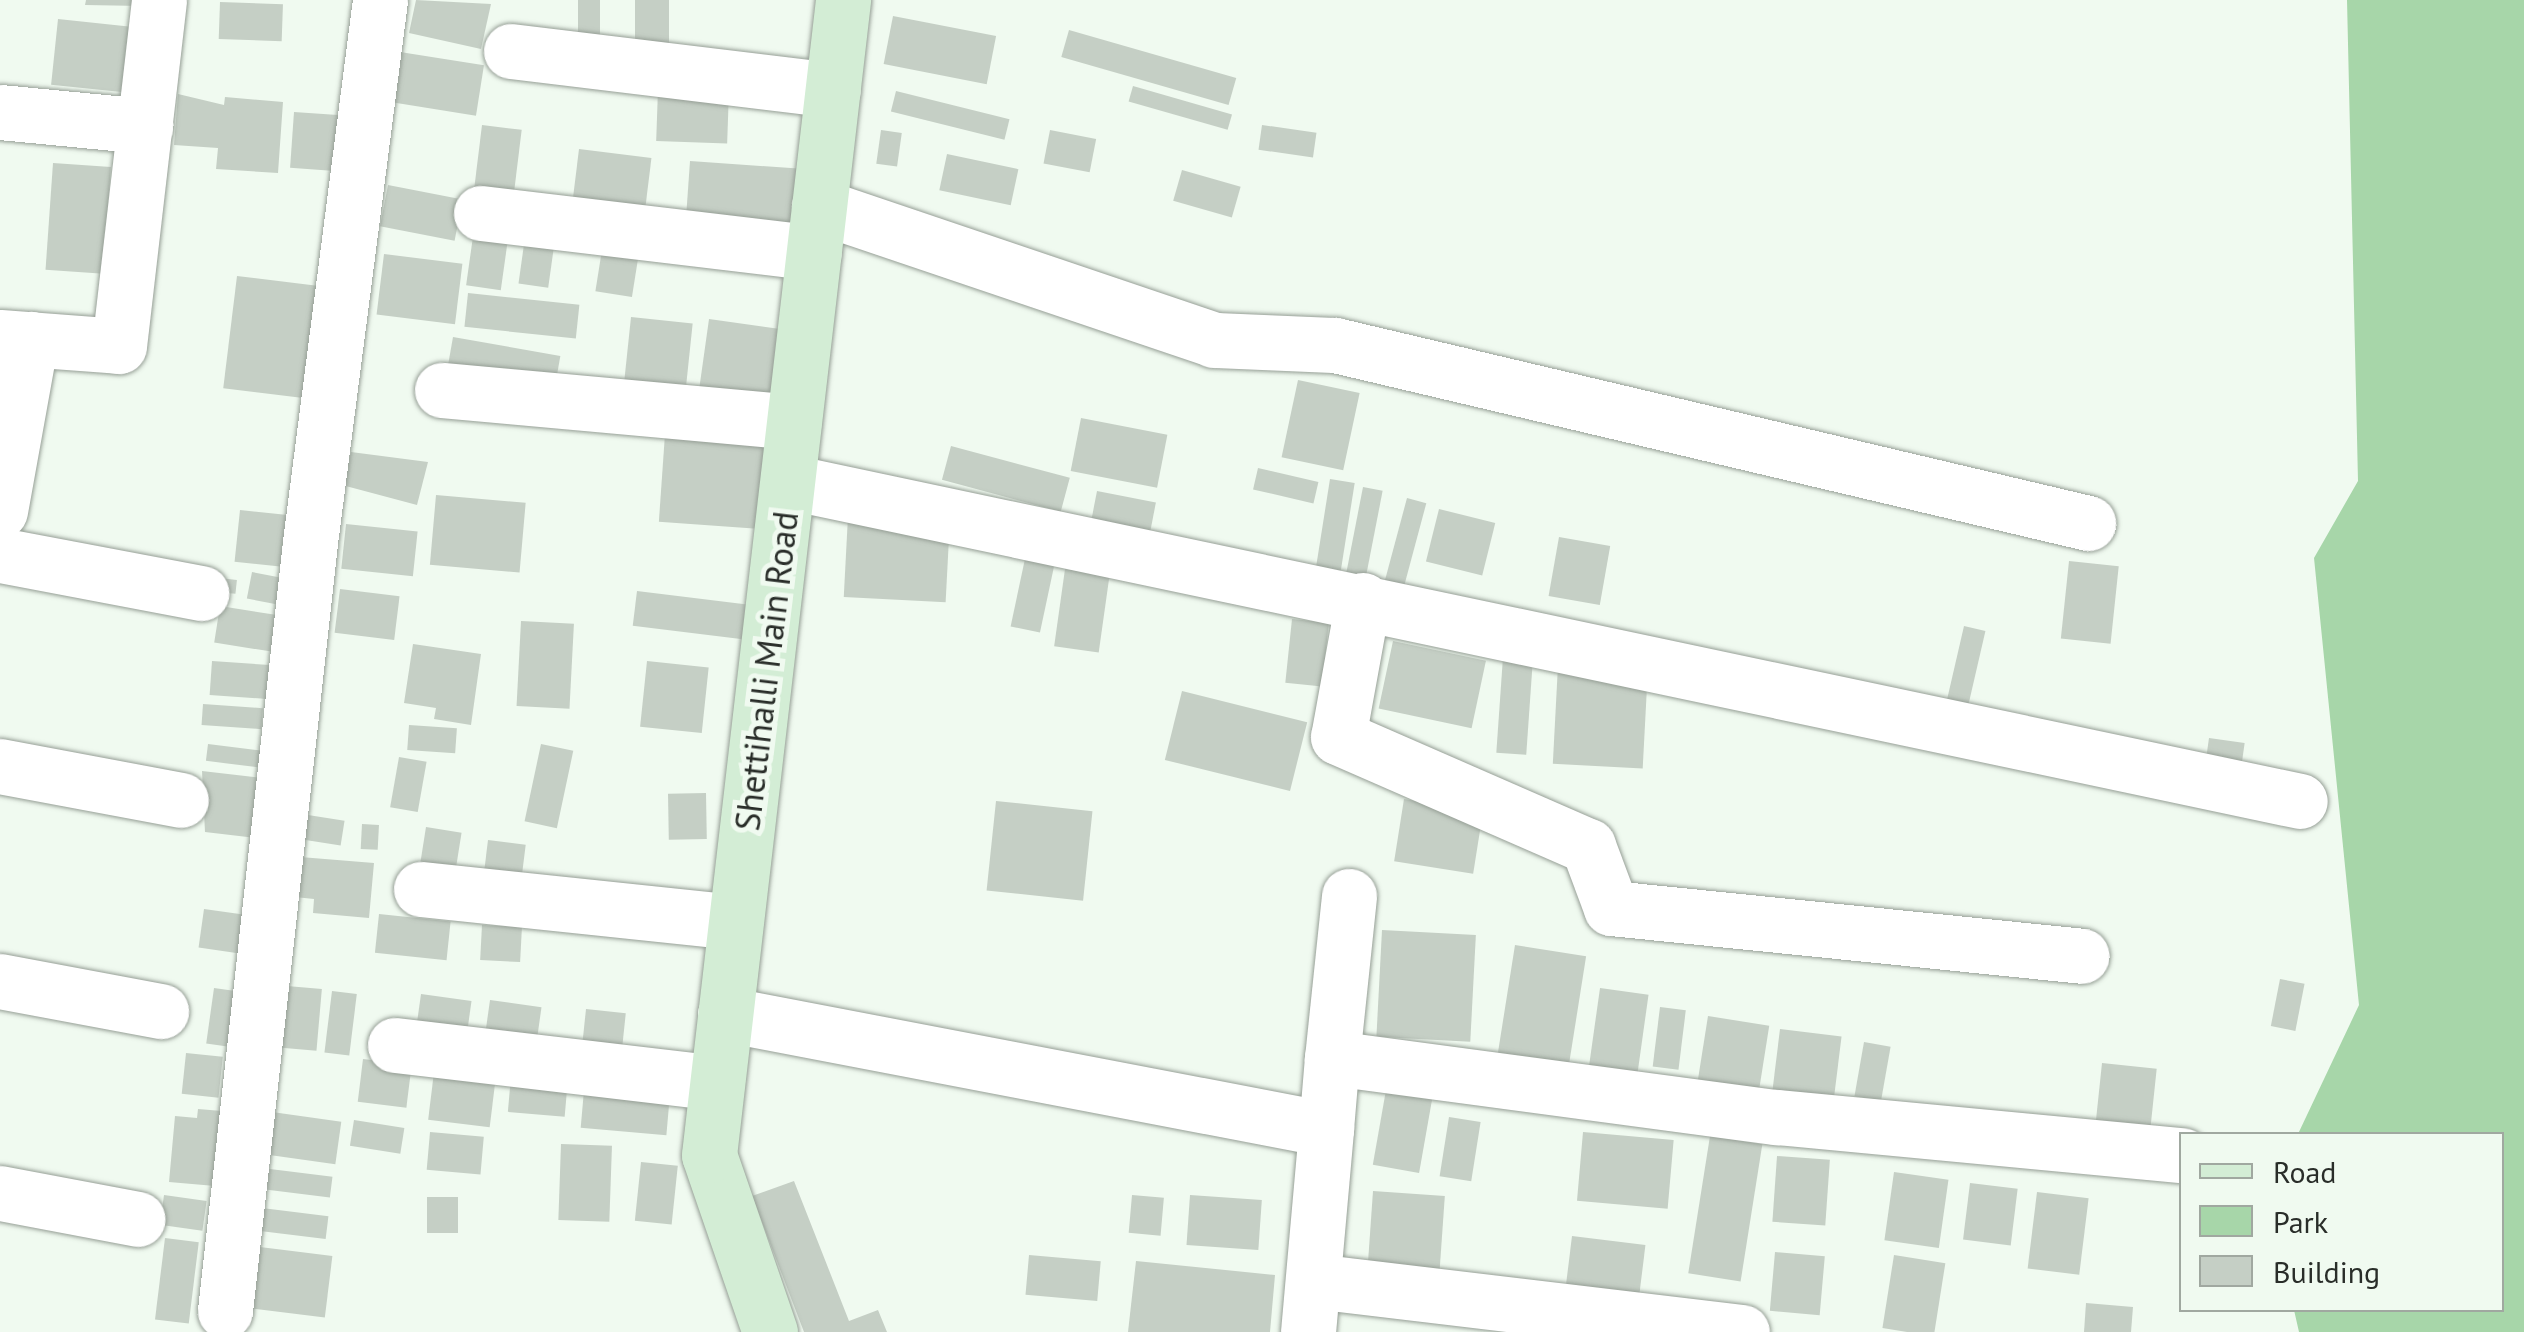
<!DOCTYPE html>
<html>
<head>
<meta charset="utf-8">
<style>
  body { margin:0 }
  #map { position:relative; width:2524px; height:1332px; overflow:hidden; background:#f0faf0; font-family:"PT Sans",sans-serif }
  div>[style] { position:absolute }
  .green>* { inset:0; background:#a7d6a9 }
  .building>* { inset:0; background:#c5cfc5; transform-origin:0 0 }
  .roads { filter:drop-shadow(0 0 2px #969f96) drop-shadow(0 0 2px #969f96) }
  .street>* { height:55px; margin:-27.5px; padding:0 27.5px; transform-origin:27.5px; border-radius:27.5px; background:#fff }
  .secondary>* { height:55px; margin:-27.5px; padding:0 27.5px; transform-origin:27.5px; border-radius:27.5px; background:#d3edd5 }
  span { translate:-50% -50%; white-space:nowrap; text-align:center; line-height:1.15; -webkit-text-stroke:10px #f0faf0; paint-order:stroke }
  .street-label { font-size:35px; color:#292d29 }
  .legend { position:absolute; left:2179px; top:1132px; width:325px; height:180px; box-sizing:border-box; background:#f0faf0; border:2px solid #a0a8a0; margin:0; padding:12px 18px; list-style:none; font-size:30px; color:#292d29 }
  .legend li { display:flex; align-items:center; gap:20px; height:50px }
  .legend b { width:50px; border:2px solid #a0a8a0 }
</style>
</head>
<body>
<div id="map">
  <div class="green">
    <i style="clip-path:polygon(2347px 0,2524px 0,2524px 1332px,2299px 1332px,2294px 1310px,2502px 1310px,2502px 1134px,2298px 1134px,2359px 1005px,2314px 558px,2358px 481px)"></i>
  </div>
  <div class="building">
    <i style="clip-path:polygon(86px 0,142px 0,142px 6px,85px 5px)"></i>
    <i style="clip-path:polygon(416px 0,491px 4px,481px 49px,409px 33px)"></i>
    <i style="left:578px;top:0;width:22px;height:35px"></i>
    <i style="left:635px;top:0;width:34px;height:44px"></i>
    <i style="left:220px;top:2px;width:63px;height:37px;rotate:2deg"></i>
    <i style="left:893px;top:16px;width:105px;height:49px;rotate:11deg"></i>
    <i style="left:58px;top:19px;width:78px;height:66px;rotate:6deg"></i>
    <i style="left:1069px;top:30px;width:174px;height:28px;rotate:16deg"></i>
    <i style="left:400px;top:52px;width:85px;height:51px;rotate:9deg"></i>
    <i style="left:1133px;top:86px;width:103px;height:16px;rotate:16deg"></i>
    <i style="left:658px;top:89px;width:71px;height:52px;rotate:2deg"></i>
    <i style="left:896px;top:91px;width:117px;height:21px;rotate:14deg"></i>
    <i style="clip-path:polygon(178px 94px,224px 105px,225px 97px,283px 102px,278px 173px,216px 169px,218px 148px,174px 145px)"></i>
    <i style="left:294px;top:112px;width:55px;height:56px;rotate:4deg"></i>
    <i style="left:482px;top:125px;width:40px;height:64px;rotate:7deg"></i>
    <i style="left:1262px;top:125px;width:55px;height:25px;rotate:8deg"></i>
    <i style="left:881px;top:130px;width:21px;height:34px;rotate:8deg"></i>
    <i style="left:1050px;top:130px;width:47px;height:34px;rotate:11deg"></i>
    <i style="left:579px;top:149px;width:73px;height:63px;rotate:7deg"></i>
    <i style="left:947px;top:154px;width:73px;height:37px;rotate:12deg"></i>
    <i style="left:690px;top:161px;width:112px;height:63px;rotate:4deg"></i>
    <i style="left:53px;top:163px;width:58px;height:107px;rotate:4deg"></i>
    <i style="left:1182px;top:170px;width:61px;height:32px;rotate:16deg"></i>
    <i style="left:388px;top:185px;width:76px;height:42px;rotate:11deg"></i>
    <i style="left:476px;top:215px;width:35px;height:71px;rotate:8deg"></i>
    <i style="left:526px;top:230px;width:30px;height:54px;rotate:8deg"></i>
    <i style="left:604px;top:237px;width:37px;height:55px;rotate:9deg"></i>
    <i style="left:384px;top:254px;width:79px;height:61px;rotate:7deg"></i>
    <i style="left:237px;top:276px;width:97px;height:113px;rotate:7deg"></i>
    <i style="left:468px;top:293px;width:112px;height:34px;rotate:6deg"></i>
    <i style="left:631px;top:317px;width:62px;height:75px;rotate:6deg"></i>
    <i style="left:709px;top:319px;width:81px;height:80px;rotate:8deg"></i>
    <i style="left:453px;top:337px;width:109px;height:31px;rotate:10deg"></i>
    <i style="left:1298px;top:380px;width:63px;height:79px;rotate:12deg"></i>
    <i style="left:1081px;top:418px;width:88px;height:54px;rotate:11deg"></i>
    <i style="left:665px;top:434px;width:113px;height:88px;rotate:4deg"></i>
    <i style="left:951px;top:446px;width:123px;height:35px;rotate:15deg"></i>
    <i style="clip-path:polygon(351px 452px,428px 462px,417px 505px,342px 485px)"></i>
    <i style="left:1258px;top:468px;width:62px;height:22px;rotate:13deg"></i>
    <i style="left:1330px;top:479px;width:25px;height:96px;rotate:9deg"></i>
    <i style="left:1363px;top:487px;width:20px;height:95px;rotate:11deg"></i>
    <i style="left:1097px;top:491px;width:60px;height:30px;rotate:11deg"></i>
    <i style="left:436px;top:495px;width:90px;height:70px;rotate:5deg"></i>
    <i style="left:1407px;top:498px;width:20px;height:96px;rotate:15deg"></i>
    <i style="left:1439px;top:509px;width:58px;height:54px;rotate:14deg"></i>
    <i style="left:240px;top:510px;width:60px;height:52px;rotate:6deg"></i>
    <i style="left:848px;top:516px;width:102px;height:81px;rotate:3deg"></i>
    <i style="left:346px;top:524px;width:72px;height:45px;rotate:6deg"></i>
    <i style="left:1559px;top:537px;width:52px;height:60px;rotate:10deg"></i>
    <i style="left:1026px;top:554px;width:30px;height:74px;rotate:12deg"></i>
    <i style="left:2069px;top:561px;width:50px;height:78px;rotate:6deg"></i>
    <i style="left:1065px;top:569px;width:45px;height:78px;rotate:8deg"></i>
    <i style="left:252px;top:572px;width:38px;height:27px;rotate:11deg"></i>
    <i style="left:219px;top:578px;width:18px;height:14px;rotate:6deg"></i>
    <i style="left:340px;top:589px;width:60px;height:44px;rotate:7deg"></i>
    <i style="left:637px;top:591px;width:117px;height:35px;rotate:7deg"></i>
    <i style="left:220px;top:606px;width:61px;height:37px;rotate:9deg"></i>
    <i style="left:1292px;top:619px;width:37px;height:64px;rotate:6deg"></i>
    <i style="left:521px;top:621px;width:53px;height:85px;rotate:3deg"></i>
    <i style="left:1964px;top:626px;width:22px;height:80px;rotate:13deg"></i>
    <i style="left:1393px;top:641px;width:95px;height:69px;rotate:12deg"></i>
    <i style="clip-path:polygon(413px 644px,481px 654px,471px 725px,434px 719px,436px 708px,404px 703px)"></i>
    <i style="left:1503px;top:657px;width:30px;height:96px;rotate:4deg"></i>
    <i style="left:212px;top:661px;width:58px;height:34px;rotate:4deg"></i>
    <i style="left:647px;top:661px;width:62px;height:66px;rotate:6deg"></i>
    <i style="left:1558px;top:665px;width:90px;height:99px;rotate:3deg"></i>
    <i style="left:1182px;top:691px;width:129px;height:71px;rotate:14deg"></i>
    <i style="left:203px;top:704px;width:60px;height:21px;rotate:4deg"></i>
    <i style="left:409px;top:725px;width:48px;height:25px;rotate:4deg"></i>
    <i style="left:2209px;top:738px;width:36px;height:23px;rotate:8deg"></i>
    <i style="left:208px;top:744px;width:56px;height:17px;rotate:7deg"></i>
    <i style="left:541px;top:744px;width:33px;height:79px;rotate:12deg"></i>
    <i style="left:399px;top:757px;width:28px;height:51px;rotate:10deg"></i>
    <i style="clip-path:polygon(202px 771px,263px 778px,256px 838px,205px 832px)"></i>
    <i style="left:706px;top:793px;width:46px;height:38px;rotate:89deg"></i>
    <i style="left:1404px;top:799px;width:80px;height:63px;rotate:9deg"></i>
    <i style="left:996px;top:801px;width:97px;height:90px;rotate:6deg"></i>
    <i style="left:308px;top:815px;width:37px;height:25px;rotate:9deg"></i>
    <i style="left:362px;top:824px;width:17px;height:25px;rotate:3deg"></i>
    <i style="left:426px;top:827px;width:36px;height:49px;rotate:9deg"></i>
    <i style="left:488px;top:840px;width:38px;height:39px;rotate:7deg"></i>
    <i style="clip-path:polygon(288px 856px,374px 863px,369px 918px,313px 913px,314px 899px,285px 896px)"></i>
    <i style="left:204px;top:909px;width:45px;height:39px;rotate:8deg"></i>
    <i style="left:379px;top:914px;width:72px;height:39px;rotate:6deg"></i>
    <i style="left:482px;top:925px;width:40px;height:35px;rotate:3deg"></i>
    <i style="left:1382px;top:930px;width:94px;height:107px;rotate:3deg"></i>
    <i style="left:1515px;top:945px;width:72px;height:116px;rotate:9deg"></i>
    <i style="left:2280px;top:979px;width:25px;height:48px;rotate:11deg"></i>
    <i style="left:287px;top:986px;width:35px;height:62px;rotate:5deg"></i>
    <i style="left:214px;top:988px;width:34px;height:56px;rotate:8deg"></i>
    <i style="left:1600px;top:988px;width:49px;height:92px;rotate:8deg"></i>
    <i style="left:332px;top:991px;width:25px;height:62px;rotate:7deg"></i>
    <i style="left:421px;top:994px;width:51px;height:43px;rotate:8deg"></i>
    <i style="left:490px;top:1000px;width:52px;height:45px;rotate:8deg"></i>
    <i style="left:1660px;top:1007px;width:26px;height:60px;rotate:7deg"></i>
    <i style="left:586px;top:1009px;width:40px;height:40px;rotate:6deg"></i>
    <i style="left:1708px;top:1016px;width:62px;height:65px;rotate:9deg"></i>
    <i style="left:1780px;top:1029px;width:62px;height:69px;rotate:7deg"></i>
    <i style="left:1864px;top:1042px;width:27px;height:55px;rotate:10deg"></i>
    <i style="left:186px;top:1053px;width:37px;height:41px;rotate:6deg"></i>
    <i style="left:363px;top:1059px;width:49px;height:43px;rotate:7deg"></i>
    <i style="left:2102px;top:1063px;width:55px;height:70px;rotate:6deg"></i>
    <i style="left:434px;top:1072px;width:62px;height:48px;rotate:7deg"></i>
    <i style="left:511px;top:1076px;width:57px;height:36px;rotate:5deg"></i>
    <i style="left:584px;top:1090px;width:86px;height:38px;rotate:5deg"></i>
    <i style="left:1386px;top:1090px;width:47px;height:76px;rotate:10deg"></i>
    <i style="clip-path:polygon(198px 1109px,222px 1111px,215px 1186px,169px 1182px,175px 1116px,197px 1118px)"></i>
    <i style="left:272px;top:1112px;width:70px;height:43px;rotate:8deg"></i>
    <i style="left:1449px;top:1117px;width:32px;height:60px;rotate:9deg"></i>
    <i style="left:354px;top:1120px;width:51px;height:26px;rotate:9deg"></i>
    <i style="left:430px;top:1132px;width:54px;height:38px;rotate:5deg"></i>
    <i style="left:1583px;top:1132px;width:91px;height:69px;rotate:5deg"></i>
    <i style="left:1710px;top:1136px;width:53px;height:139px;rotate:9deg"></i>
    <i style="left:561px;top:1144px;width:51px;height:76px;rotate:2deg"></i>
    <i style="left:1777px;top:1156px;width:53px;height:66px;rotate:4deg"></i>
    <i style="left:641px;top:1162px;width:37px;height:59px;rotate:6deg"></i>
    <i style="left:262px;top:1168px;width:71px;height:21px;rotate:7deg"></i>
    <i style="left:1894px;top:1172px;width:55px;height:69px;rotate:8deg"></i>
    <i style="clip-path:polygon(794px 1181px,849px 1321px,878px 1310px,887px 1332px,804px 1332px,752px 1196px)"></i>
    <i style="left:1970px;top:1183px;width:48px;height:57px;rotate:7deg"></i>
    <i style="left:1373px;top:1191px;width:72px;height:76px;rotate:4deg"></i>
    <i style="left:2037px;top:1192px;width:52px;height:77px;rotate:7deg"></i>
    <i style="left:164px;top:1195px;width:43px;height:30px;rotate:8deg"></i>
    <i style="left:1132px;top:1195px;width:32px;height:38px;rotate:5deg"></i>
    <i style="left:1190px;top:1195px;width:72px;height:50px;rotate:4deg"></i>
    <i style="left:427px;top:1197px;width:31px;height:36px"></i>
    <i style="left:253px;top:1207px;width:76px;height:23px;rotate:7deg"></i>
    <i style="left:1572px;top:1236px;width:74px;height:57px;rotate:7deg"></i>
    <i style="left:165px;top:1238px;width:34px;height:82px;rotate:7deg"></i>
    <i style="left:251px;top:1246px;width:82px;height:62px;rotate:7deg"></i>
    <i style="left:1775px;top:1252px;width:50px;height:59px;rotate:5deg"></i>
    <i style="left:1029px;top:1255px;width:72px;height:40px;rotate:5deg"></i>
    <i style="left:1894px;top:1255px;width:52px;height:74px;rotate:9deg"></i>
    <i style="clip-path:polygon(1136px 1261px,1275px 1275px,1270px 1332px,1128px 1332px)"></i>
    <i style="clip-path:polygon(2086px 1303px,2133px 1307px,2131px 1332px,2084px 1332px)"></i>
  </div>
  <div class="roads">
    <div class="street">
      <i style="left:511px;top:51px;width:324px;rotate:6.9deg"></i>
      <i style="left:0;top:112px;width:146px;rotate:5.5deg"></i>
      <i style="left:819px;top:206px;width:417px;rotate:18.7deg"></i>
      <i style="left:1214px;top:340px;width:121px;rotate:2.4deg"></i>
      <i style="left:1335px;top:345px;width:774px;rotate:13.3deg"></i>
      <i style="left:481px;top:213px;width:335px;rotate:6.8deg"></i>
      <i style="left:0;top:337px;width:119px;rotate:4.3deg"></i>
      <i style="left:119px;top:346px;width:348px;rotate:-83.4deg"></i>
      <i style="left:442px;top:390px;width:353px;rotate:5.2deg"></i>
      <i style="left:790px;top:482px;width:1543px;rotate:11.93deg"></i>
      <i style="left:0;top:511px;width:175px;rotate:-79.8deg"></i>
      <i style="left:0;top:555px;width:205px;rotate:10.7deg"></i>
      <i style="left:1363px;top:600px;width:139px;rotate:100.3deg"></i>
      <i style="left:1338px;top:737px;width:273px;rotate:23.6deg"></i>
      <i style="left:1588px;top:846px;width:66px;rotate:69.6deg"></i>
      <i style="left:1611px;top:908px;width:473px;rotate:5.8deg"></i>
      <i style="left:0;top:766px;width:184px;rotate:10.6deg"></i>
      <i style="left:421px;top:889px;width:316px;rotate:6deg"></i>
      <i style="left:0;top:981px;width:164px;rotate:10.6deg"></i>
      <i style="left:725px;top:1014px;width:612px;rotate:10.83deg"></i>
      <i style="left:1326px;top:1129px;width:71px;rotate:-85.2deg"></i>
      <i style="left:1332px;top:1058px;width:449px;rotate:7.6deg"></i>
      <i style="left:1777px;top:1117px;width:407px;rotate:5.4deg"></i>
      <i style="left:395px;top:1045px;width:324px;rotate:6.7deg"></i>
      <i style="left:1332px;top:1058px;width:163px;rotate:-84deg"></i>
      <i style="left:0;top:1193px;width:140px;rotate:10.7deg"></i>
      <i style="left:1314px;top:1281px;width:431px;rotate:6.8deg"></i>
      <i style="left:225px;top:1311px;width:774px;rotate:-83.69deg"></i>
      <i style="left:310px;top:542px;width:547px;rotate:-82.64deg"></i>
      <i style="left:1308px;top:1332px;width:204px;rotate:-84.9deg"></i>
    </div>
    <div class="secondary">
      <i style="left:770px;top:1332px;width:187px;rotate:-109deg"></i>
      <i style="left:709px;top:1155px;width:1163px;rotate:-83.38deg"></i>
    </div>
  </div>
  <div class="street-label">
    <span style="left:766px;top:671px;rotate:-83deg">Shettihalli Main Road</span>
  </div>
  <ul class="legend">
  <li><b style="height:12px;background:#d3edd5"></b>Road</li>
  <li><b style="height:28px;background:#a7d6a9"></b>Park</li>
  <li><b style="height:28px;background:#c5cfc5"></b>Building</li>
  </ul>
</div>
</body>
</html>
